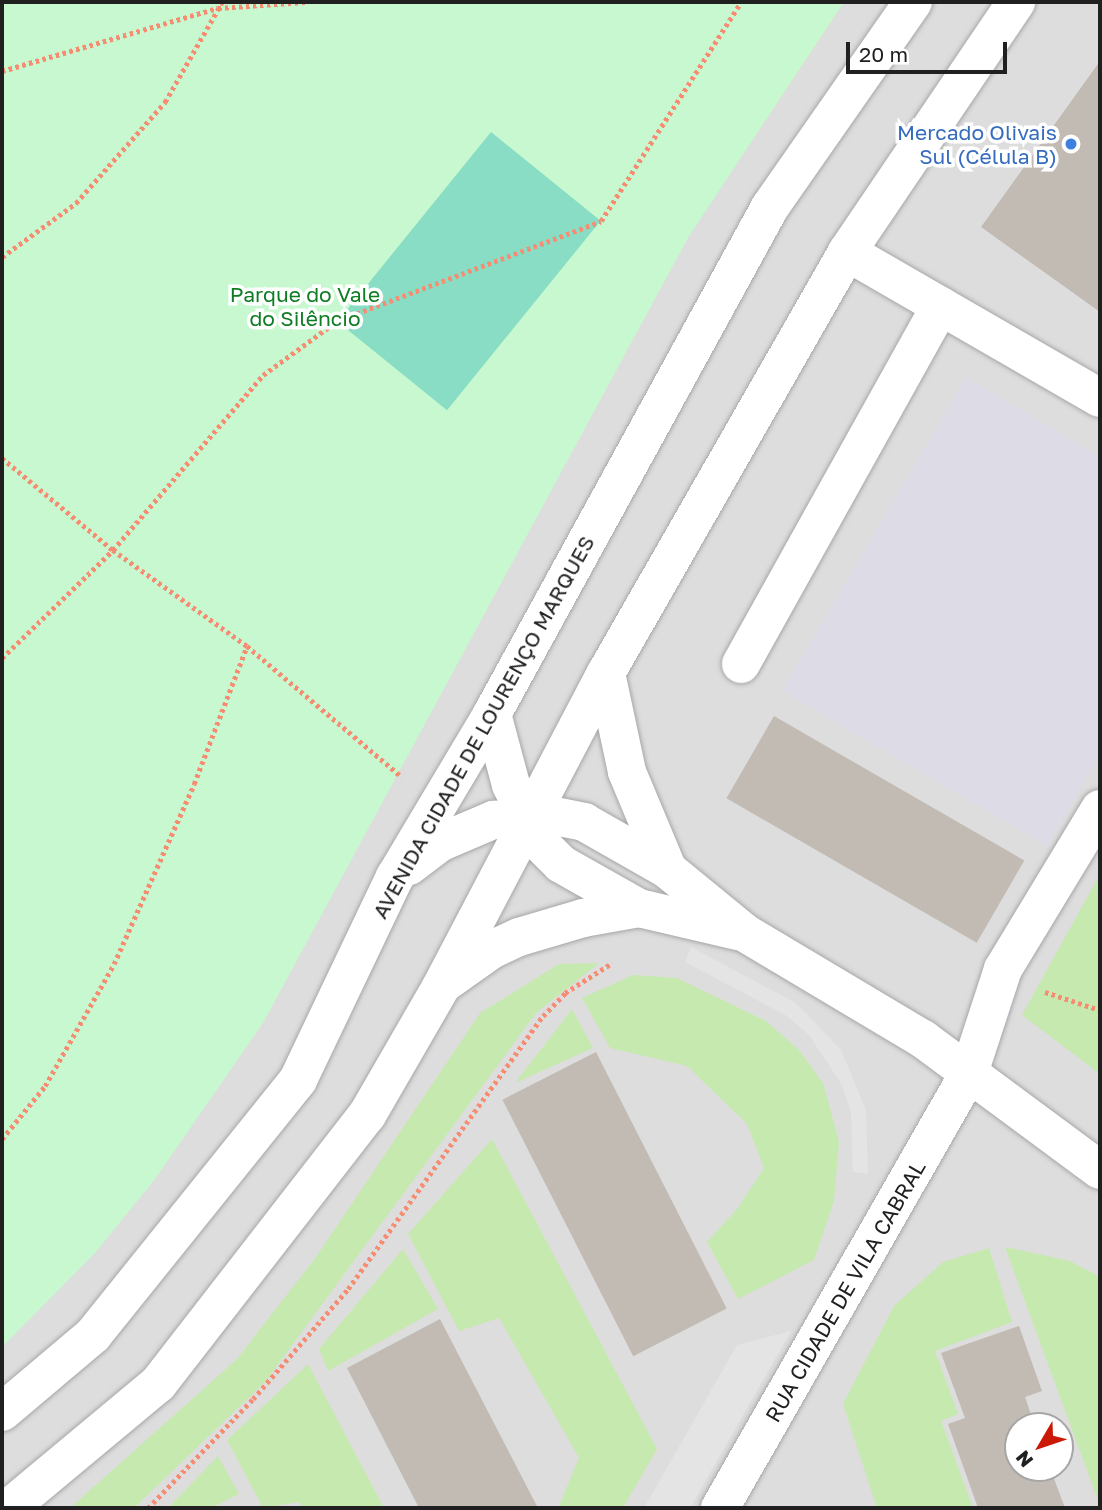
<!DOCTYPE html>
<html>
<head>
<meta charset="utf-8">
<style>
  body { margin:0 }
  #map { position:relative; width:1102px; height:1510px; overflow:hidden; background:#f0eee7; font-family:"Golos Text",sans-serif }
  div>[style] { position:absolute }
  .residential>* { inset:0; background:#dedddd }
  .grass>* { inset:0; background:#c6e9af }
  .park>* { inset:0; background:#c7f8cf }
  .pitch>* { inset:0; background:#88ddc4; transform-origin:0 0 }
  .parking>* { inset:0; background:#e4e4e4 }
  .plaza>* { inset:0; background:#dcdbe6 }
  .building>* { inset:0; background:#c1bbb4; transform-origin:0 0 }
  .path>* { height:4.5px; margin-top:-2.25px; transform-origin:0; background:repeating-linear-gradient(90deg,#f68d73 0 3.5px,transparent 0 7px) }
  .roads { filter:drop-shadow(0 0 2px #a7a7a7) drop-shadow(0 0 2px #a7a7a7) }
  .minor>* { height:38px; margin:-19px; padding:0 19px; transform-origin:19px; border-radius:19px; background:#fff }
  .dots>* { width:19px; height:19px; translate:-50% -50%; box-sizing:border-box; border:4px solid #fff; border-radius:50% }
  span { translate:-50% -50%; white-space:nowrap; text-align:center; line-height:1.15; -webkit-text-stroke:7px #fff; paint-order:stroke }
  .shop-label { font-size:21px; color:#366cbe }
  .right { translate:-100% -50%; text-align:right }
  .park-label { font-size:21px; color:#0f7d23 }
  .street-label { font-size:21px; color:#202020 }
  .frame { position:absolute; inset:0; border:4px solid #202020; pointer-events:none }
  .north { position:absolute; left:1004px; top:1412px; width:70px; height:70px; box-sizing:border-box; background:#fff; border:2px solid #a6a6a6; border-radius:50%; rotate:231deg; font-size:19px; font-weight:700; line-height:28px; text-align:center; color:#202020 }
  .north::after { content:''; display:block; margin:auto; width:24px; height:32px; background:#cb1906; clip-path:polygon(50% 0,100% 100%,50% 72%,0 100%) }
  .scale { position:absolute; left:846px; top:42px; width:161px; height:32px; box-sizing:border-box; border:4px solid #202020; border-top:0; padding-left:9px; font-size:21px; line-height:24px; white-space:nowrap; color:#202020; -webkit-text-stroke:5px #fff; paint-order:stroke }
</style>
</head>
<body>
<div id="map">
  <div class="residential">
    <i style="clip-path:polygon(evenodd,2px 2px,1100px 2px,1100px 1508px,2px 1508px,2px 2px,1018px 1426px,1060px 1426px,1060px 1468px,1018px 1468px,1018px 1426px)"></i>
  </div>
  <div class="grass">
    <i style="clip-path:polygon(1100px 874px,1100px 1074px,1022px 1015px)"></i>
    <i style="clip-path:polygon(599px 963px,536px 1013px,265px 1382px,134px 1508px,70px 1508px,237px 1359px,316px 1257px,480px 1013px,559px 964px)"></i>
    <i style="clip-path:polygon(633px 975px,677px 978px,766px 1021px,799px 1050px,823px 1083px,839px 1142px,834px 1201px,814px 1260px,738px 1299px,707px 1242px,737px 1209px,764px 1168px,747px 1124px,687px 1066px,610px 1048px,582px 998px)"></i>
    <i style="clip-path:polygon(572px 1009px,593px 1048px,515px 1083px)"></i>
    <i style="clip-path:polygon(492px 1139px,657px 1449px,623px 1508px,558px 1508px,579px 1458px,499px 1318px,459px 1331px,408px 1234px)"></i>
    <i style="clip-path:polygon(1005px 1247px,1070px 1261px,1100px 1277px,1100px 1506px)"></i>
    <i style="clip-path:polygon(989px 1248px,1012px 1322px,935px 1351px,958px 1414px,941px 1421px,973px 1508px,877px 1508px,843px 1404px,894px 1306px,943px 1262px)"></i>
    <i style="clip-path:polygon(403px 1249px,438px 1309px,328px 1371px,319px 1349px)"></i>
    <i style="clip-path:polygon(308px 1364px,384px 1508px,303px 1508px,299px 1502px,263px 1508px,227px 1440px)"></i>
    <i style="clip-path:polygon(218px 1456px,239px 1494px,211px 1508px,168px 1508px)"></i>
  </div>
  <div class="park">
    <i style="clip-path:polygon(2px 2px,844px 2px,689px 236px,263px 1023px,155px 1179px,95px 1253px,2px 1347px)"></i>
  </div>
  <div class="pitch">
    <i style="left:491px;top:132px;width:141px;height:244px;rotate:39deg"></i>
  </div>
  <div class="parking">
    <i style="clip-path:polygon(691px 947px,796px 1003px,841px 1050px,866px 1110px,868px 1174px,853px 1172px,851px 1113px,842px 1085px,809px 1035px,787px 1016px,685px 962px)"></i>
    <i style="clip-path:polygon(791px 1331px,690px 1508px,644px 1508px,737px 1345px)"></i>
  </div>
  <div class="plaza">
    <i style="clip-path:polygon(966px 377px,1100px 457px,1100px 755px,1047px 846px,782px 691px)"></i>
  </div>
  <div class="building">
    <i style="clip-path:polygon(1100px 61px,1100px 312px,981px 227px)"></i>
    <i style="left:774px;top:716px;width:289px;height:95px;rotate:30deg"></i>
    <i style="left:596px;top:1052px;width:288px;height:105px;rotate:63deg"></i>
    <i style="clip-path:polygon(440px 1319px,538px 1508px,419px 1508px,347px 1368px)"></i>
    <i style="clip-path:polygon(1019px 1326px,1042px 1391px,1025px 1397px,1035px 1426px,1018px 1426px,1018px 1468px,1050px 1468px,1065px 1508px,978px 1508px,948px 1424px,965px 1418px,941px 1353px)"></i>
  </div>
  <div class="path">
    <i style="left:2px;top:71px;width:225px;rotate:-16.3deg"></i>
    <i style="left:218px;top:8px;width:87px;rotate:-3.9deg"></i>
    <i style="left:2px;top:257px;width:92px;rotate:-36.1deg"></i>
    <i style="left:76px;top:203px;width:135px;rotate:-48.6deg"></i>
    <i style="left:165px;top:102px;width:115px;rotate:-60.3deg"></i>
    <i style="left:2px;top:458px;width:144px;rotate:39.7deg"></i>
    <i style="left:113px;top:550px;width:165px;rotate:35.6deg"></i>
    <i style="left:247px;top:646px;width:203px;rotate:40.2deg"></i>
    <i style="left:2px;top:658px;width:155px;rotate:-44.2deg"></i>
    <i style="left:113px;top:550px;width:230px;rotate:-49.4deg"></i>
    <i style="left:263px;top:375px;width:92px;rotate:-36.1deg"></i>
    <i style="left:337px;top:321px;width:282px;rotate:-20.7deg"></i>
    <i style="left:601px;top:221px;width:260px;rotate:-57.4deg"></i>
    <i style="left:1045px;top:992px;width:58px;rotate:18.1deg"></i>
    <i style="left:2px;top:1139px;width:68px;rotate:-50.9deg"></i>
    <i style="left:45px;top:1086px;width:140px;rotate:-60.5deg"></i>
    <i style="left:114px;top:964px;width:197px;rotate:-66deg"></i>
    <i style="left:194px;top:784px;width:148px;rotate:-69deg"></i>
    <i style="left:148px;top:1508px;width:151px;rotate:-46.1deg"></i>
    <i style="left:253px;top:1399px;width:145px;rotate:-49.2deg"></i>
    <i style="left:348px;top:1289px;width:335px;rotate:-54.5deg"></i>
    <i style="left:543px;top:1016px;width:32px;rotate:-46deg"></i>
    <i style="left:565px;top:993px;width:56px;rotate:-32.6deg"></i>
  </div>
  <div class="roads">
    <div class="minor">
      <i style="left:847px;top:252px;width:292px;rotate:30deg"></i>
      <i style="left:741px;top:664px;width:410px;rotate:-60.9deg"></i>
      <i style="left:606px;top:673px;width:101px;rotate:78deg"></i>
      <i style="left:627px;top:772px;width:106px;rotate:67.3deg"></i>
      <i style="left:492px;top:714px;width:73px;rotate:75deg"></i>
      <i style="left:511px;top:785px;width:66px;rotate:63deg"></i>
      <i style="left:541px;top:844px;width:28px;rotate:45deg"></i>
      <i style="left:561px;top:864px;width:90px;rotate:29.4deg"></i>
      <i style="left:639px;top:908px;width:101px;rotate:13.2deg"></i>
      <i style="left:409px;top:866px;width:38px;rotate:-37deg"></i>
      <i style="left:439px;top:843px;width:59px;rotate:-23.1deg"></i>
      <i style="left:493px;top:820px;width:61px;rotate:-3.8deg"></i>
      <i style="left:554px;top:816px;width:31px;rotate:11deg"></i>
      <i style="left:584px;top:822px;width:97px;rotate:29.7deg"></i>
      <i style="left:668px;top:870px;width:99px;rotate:39.3deg"></i>
      <i style="left:745px;top:933px;width:207px;rotate:30.8deg"></i>
      <i style="left:923px;top:1039px;width:220px;rotate:36.5deg"></i>
      <i style="left:446px;top:982px;width:55px;rotate:-35.4deg"></i>
      <i style="left:491px;top:950px;width:31px;rotate:-25deg"></i>
      <i style="left:519px;top:937px;width:67px;rotate:-16.5deg"></i>
      <i style="left:583px;top:918px;width:57px;rotate:-10.1deg"></i>
      <i style="left:2px;top:1412px;width:119px;rotate:-40.2deg"></i>
      <i style="left:93px;top:1335px;width:327px;rotate:-51.2deg"></i>
      <i style="left:298px;top:1080px;width:225px;rotate:-64.5deg"></i>
      <i style="left:395px;top:877px;width:190px;rotate:-59.2deg"></i>
      <i style="left:492px;top:714px;width:578px;rotate:-61.26deg"></i>
      <i style="left:770px;top:207px;width:250px;rotate:-55.1deg"></i>
      <i style="left:9px;top:1508px;width:194px;rotate:-39.8deg"></i>
      <i style="left:158px;top:1384px;width:341px;rotate:-52.2deg"></i>
      <i style="left:367px;top:1115px;width:150px;rotate:-60deg"></i>
      <i style="left:442px;top:985px;width:352px;rotate:-62.3deg"></i>
      <i style="left:606px;top:673px;width:485px;rotate:-60.2deg"></i>
      <i style="left:847px;top:252px;width:302px;rotate:-55.9deg"></i>
      <i style="left:720px;top:1508px;width:501px;rotate:-60.21deg"></i>
      <i style="left:969px;top:1073px;width:109px;rotate:-71.9deg"></i>
      <i style="left:1003px;top:969px;width:187px;rotate:-58.8deg"></i>
    </div>
  </div>
  <div class="dots">
    <i style="left:1071px;top:144px;background:#3f7fe0"></i>
  </div>
  <div class="shop-label">
    <span class="right" style="left:1057px;top:144px">Mercado Olivais<br>Sul (Célula B)</span>
  </div>
  <div class="park-label">
    <span style="left:305px;top:306px">Parque do Vale<br>do Silêncio</span>
  </div>
  <div class="street-label">
    <span style="left:483px;top:727px;rotate:-61deg">AVENIDA CIDADE DE LOURENÇO MARQUES</span>
    <span style="left:845px;top:1291px;rotate:-60deg">RUA CIDADE DE VILA CABRAL</span>
  </div>
  <div class="frame"></div>
  <div class="north">N</div>
  <div class="scale">20 m</div>
</div>
</body>
</html>
